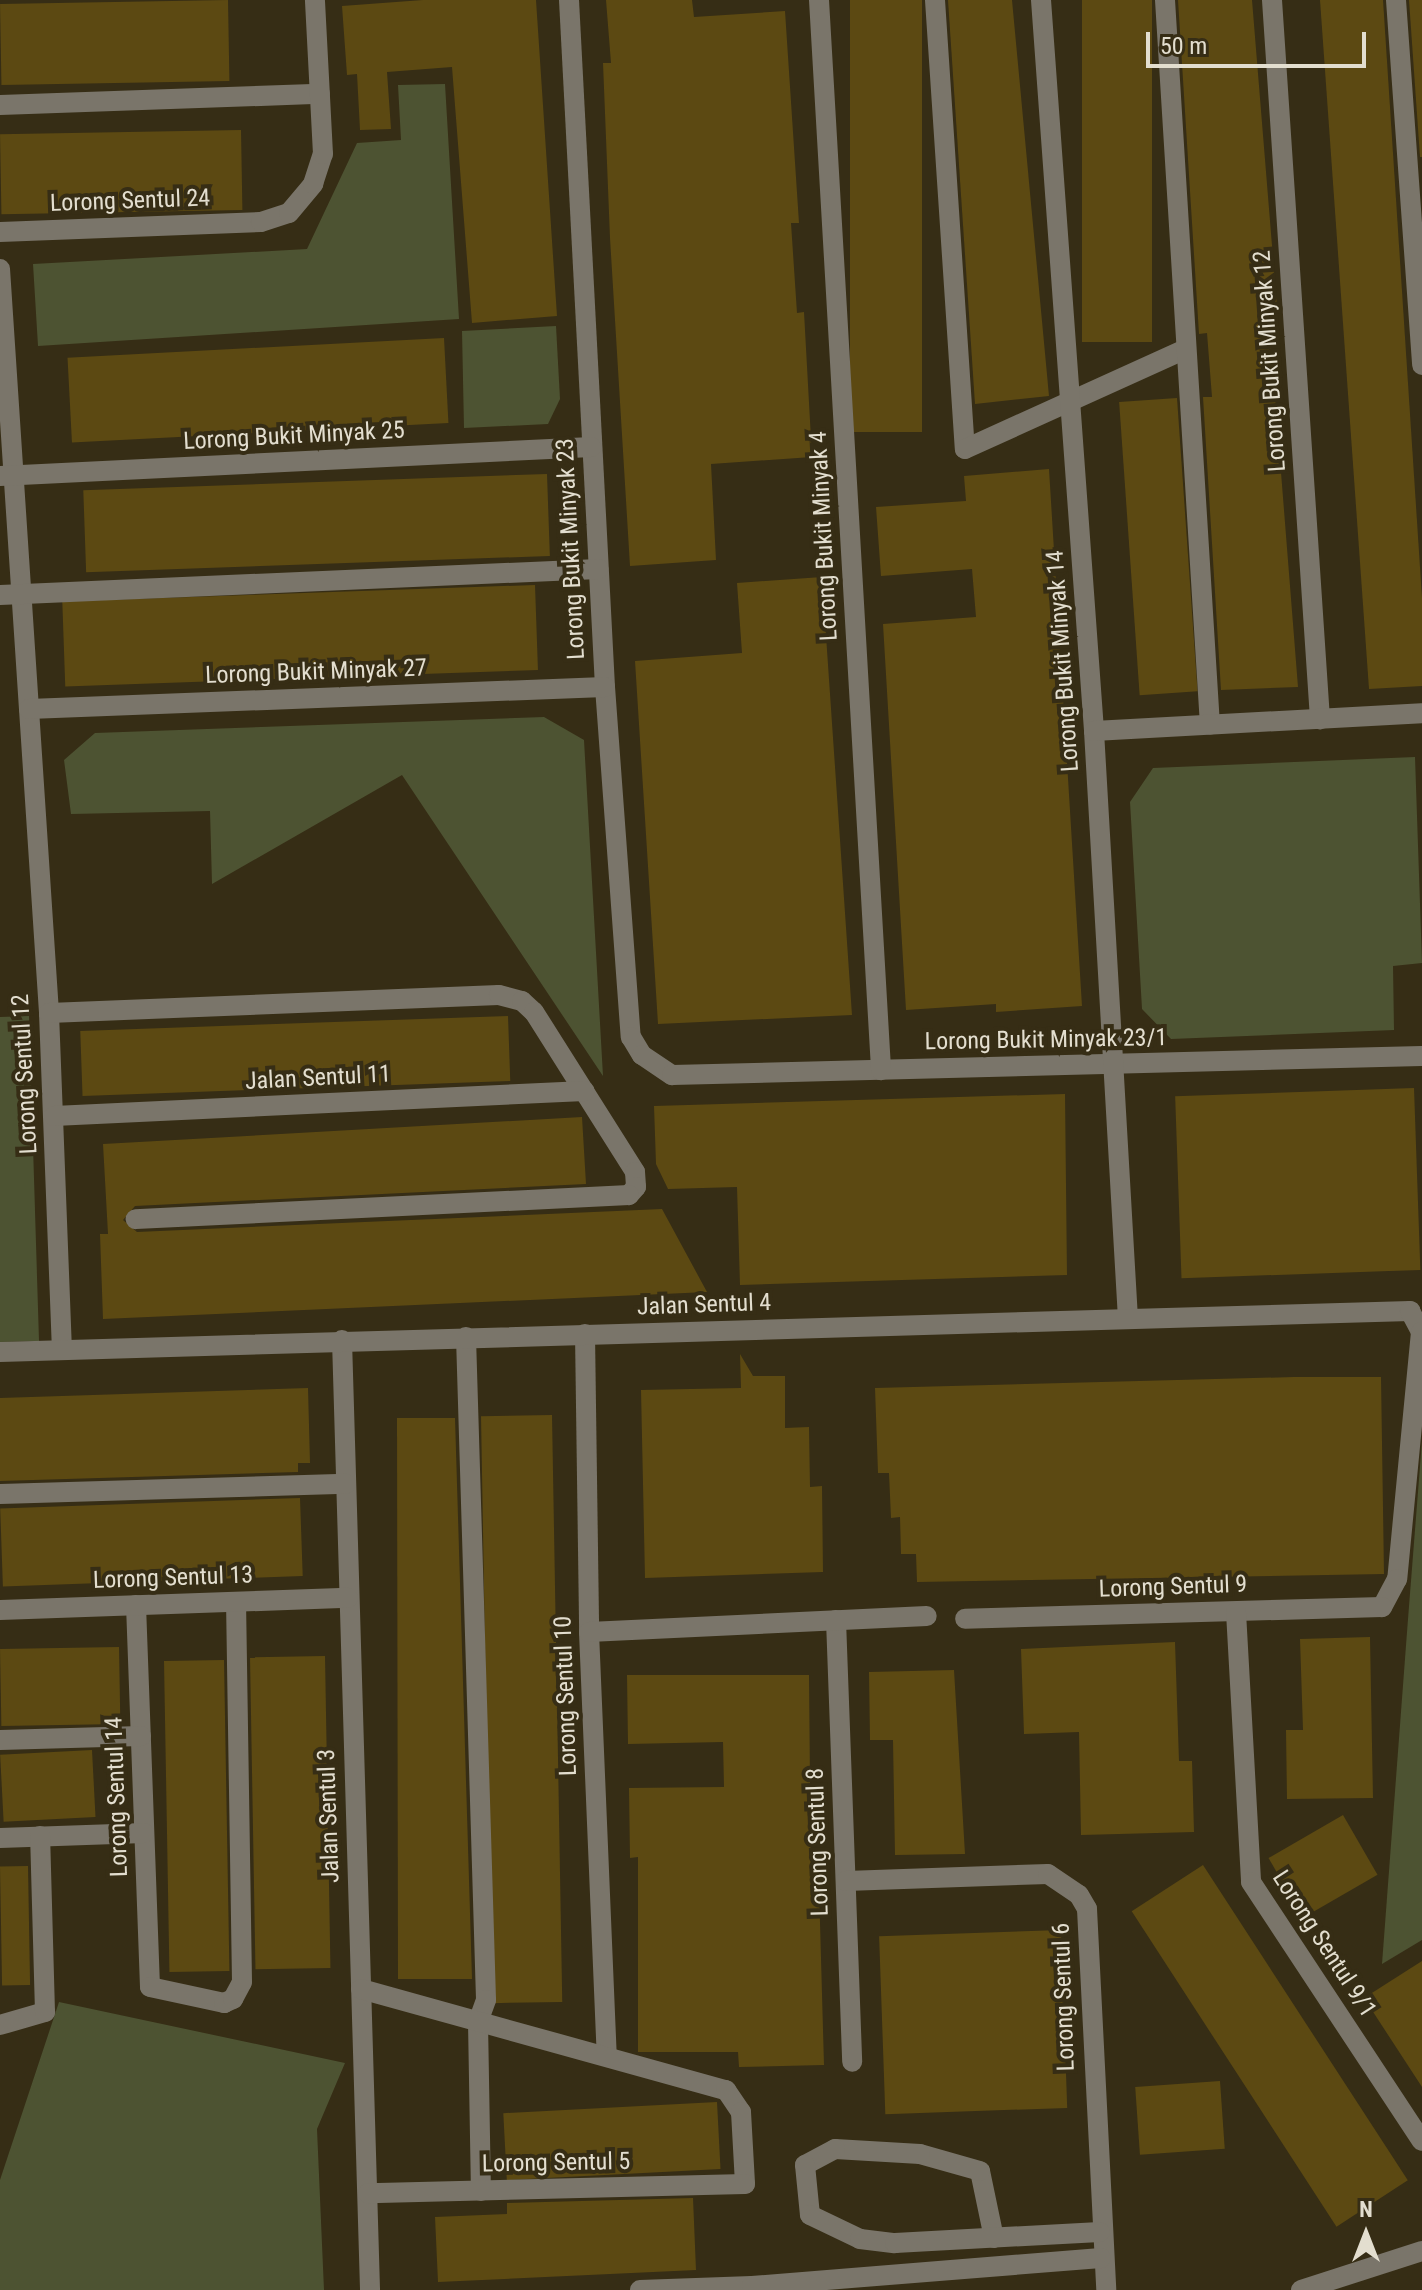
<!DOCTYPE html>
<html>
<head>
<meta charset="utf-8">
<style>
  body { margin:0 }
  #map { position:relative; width:1422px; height:2290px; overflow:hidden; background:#362d15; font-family:"Roboto Condensed",sans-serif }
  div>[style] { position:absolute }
  .green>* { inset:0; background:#4d5332 }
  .building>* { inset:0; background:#5c4912; transform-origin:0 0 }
  .minor>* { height:20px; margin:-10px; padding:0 10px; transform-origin:10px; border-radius:10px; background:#7a756a }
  span { translate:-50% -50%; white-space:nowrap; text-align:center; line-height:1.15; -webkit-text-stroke:8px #362d15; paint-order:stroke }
  .street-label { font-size:24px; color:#e3decf }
  .north { position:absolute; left:1326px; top:2194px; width:80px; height:80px; -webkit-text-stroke:6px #362d15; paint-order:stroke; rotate:0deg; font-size:22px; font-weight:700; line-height:32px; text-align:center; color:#e3decf }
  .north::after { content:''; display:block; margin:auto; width:28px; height:36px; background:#e3decf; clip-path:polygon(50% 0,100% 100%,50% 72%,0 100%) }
  .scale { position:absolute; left:1146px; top:32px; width:220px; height:36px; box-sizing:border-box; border:4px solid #e3decf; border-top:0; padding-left:10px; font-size:24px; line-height:28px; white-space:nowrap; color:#e3decf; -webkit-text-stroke:6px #362d15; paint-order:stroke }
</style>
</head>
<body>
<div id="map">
  <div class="green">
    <i style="clip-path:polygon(445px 84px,459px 319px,38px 346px,33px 264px,307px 249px,357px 143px,401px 140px,398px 85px)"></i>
    <i style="clip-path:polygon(556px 326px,560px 399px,548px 424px,464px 428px,462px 331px)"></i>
    <i style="clip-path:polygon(544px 717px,584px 740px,603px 1076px,402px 775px,212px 884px,210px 811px,71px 814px,64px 760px,95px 733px)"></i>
    <i style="clip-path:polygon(1415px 757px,1422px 963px,1393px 966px,1394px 1030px,1171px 1039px,1142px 1009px,1130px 802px,1153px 768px)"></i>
    <i style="clip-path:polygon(29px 1016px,39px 1341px,0 1342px,0 1017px)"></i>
    <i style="clip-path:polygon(1422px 1441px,1422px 1940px,1382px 1964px,1408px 1619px)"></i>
    <i style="clip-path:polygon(59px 2002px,345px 2063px,317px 2129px,324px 2290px,0 2290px,0 2180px)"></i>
  </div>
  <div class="building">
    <i style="left:228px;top:0;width:81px;height:228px;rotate:89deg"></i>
    <i style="clip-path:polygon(423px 0,536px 0,557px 316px,472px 323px,452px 67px,387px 72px,391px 129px,360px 130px,357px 74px,347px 75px,342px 6px)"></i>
    <i style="clip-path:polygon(606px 0,692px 0,694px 17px,785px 11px,799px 223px,791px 223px,797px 313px,804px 312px,812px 457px,711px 464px,716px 560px,630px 566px,610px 238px,603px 63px,611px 63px)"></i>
    <i style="left:850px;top:0;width:72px;height:432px"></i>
    <i style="clip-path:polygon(948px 0,1012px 0,1049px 396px,975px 404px)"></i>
    <i style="left:1082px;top:0;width:70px;height:342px"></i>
    <i style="clip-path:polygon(1178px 0,1252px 0,1277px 307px,1268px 308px,1298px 687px,1221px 690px,1203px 397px,1212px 397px,1207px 333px,1199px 334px)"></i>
    <i style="clip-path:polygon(1320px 0,1383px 0,1422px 598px,1422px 686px,1369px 689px)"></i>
    <i style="clip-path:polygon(1409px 0,1422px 0,1422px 157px,1420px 157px)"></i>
    <i style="left:241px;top:130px;width:80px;height:241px;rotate:89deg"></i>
    <i style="left:444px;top:338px;width:85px;height:377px;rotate:87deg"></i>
    <i style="left:1177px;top:398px;width:294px;height:58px;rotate:86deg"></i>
    <i style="clip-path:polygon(1049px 469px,1082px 1006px,996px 1012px,996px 1004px,906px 1010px,883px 624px,976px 617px,972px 569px,881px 576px,876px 507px,966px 501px,964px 476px)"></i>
    <i style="left:547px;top:474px;width:82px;height:464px;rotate:88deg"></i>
    <i style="clip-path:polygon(822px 577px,852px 1015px,658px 1024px,635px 661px,742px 653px,737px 583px)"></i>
    <i style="left:535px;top:585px;width:85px;height:473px;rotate:88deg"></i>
    <i style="left:508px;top:1016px;width:65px;height:428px;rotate:88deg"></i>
    <i style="left:1414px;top:1088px;width:182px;height:239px;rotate:88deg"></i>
    <i style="clip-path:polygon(1065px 1094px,1067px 1275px,740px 1285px,737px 1187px,668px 1189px,656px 1164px,654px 1106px)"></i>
    <i style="clip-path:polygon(582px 1117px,586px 1184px,135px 1206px,123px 1220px,137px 1232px,662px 1209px,707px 1292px,103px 1319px,100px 1234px,108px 1234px,103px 1144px)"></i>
    <i style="clip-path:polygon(740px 1354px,753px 1376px,785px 1376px,785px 1428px,809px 1427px,810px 1487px,822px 1486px,823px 1572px,645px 1578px,641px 1390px,741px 1388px)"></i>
    <i style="clip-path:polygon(1294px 1377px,1381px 1377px,1384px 1574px,917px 1582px,916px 1554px,901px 1554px,900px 1517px,891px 1518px,889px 1473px,878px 1473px,875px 1388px)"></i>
    <i style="clip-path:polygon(308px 1388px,310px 1463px,298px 1463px,298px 1472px,0 1481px,0 1398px)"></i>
    <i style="left:552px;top:1415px;width:587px;height:71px;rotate:89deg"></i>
    <i style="clip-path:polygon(397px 1418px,455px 1418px,472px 1979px,398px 1979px)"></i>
    <i style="left:300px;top:1498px;width:78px;height:300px;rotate:88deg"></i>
    <i style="clip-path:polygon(1370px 1637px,1373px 1798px,1287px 1799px,1286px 1730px,1303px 1730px,1300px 1639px)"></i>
    <i style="clip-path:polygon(1175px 1642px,1179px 1761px,1192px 1761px,1194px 1832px,1081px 1835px,1079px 1732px,1024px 1734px,1021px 1649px)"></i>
    <i style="left:119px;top:1647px;width:77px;height:119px;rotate:89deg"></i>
    <i style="left:325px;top:1656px;width:312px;height:75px;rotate:89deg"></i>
    <i style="left:224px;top:1660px;width:311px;height:60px;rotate:89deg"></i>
    <i style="clip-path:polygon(954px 1670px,965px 1854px,895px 1855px,893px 1740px,870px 1740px,869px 1672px)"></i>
    <i style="clip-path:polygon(627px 1675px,809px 1675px,811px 1887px,819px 1887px,824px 2065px,739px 2067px,738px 2052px,638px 2052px,638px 1857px,630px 1858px,629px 1788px,724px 1787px,723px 1742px,628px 1744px)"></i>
    <i style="left:92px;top:1750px;width:67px;height:92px;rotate:87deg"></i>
    <i style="left:1343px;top:1815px;width:69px;height:86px;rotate:60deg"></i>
    <i style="left:1203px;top:1865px;width:376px;height:85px;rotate:57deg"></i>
    <i style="left:28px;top:1866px;width:119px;height:28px;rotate:89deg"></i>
    <i style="left:1061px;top:1930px;width:178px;height:182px;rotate:88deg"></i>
    <i style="clip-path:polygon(1422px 1961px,1422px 2087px,1364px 1998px)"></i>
    <i style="left:1220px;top:2081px;width:68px;height:85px;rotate:86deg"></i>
    <i style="left:717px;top:2102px;width:67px;height:214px;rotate:87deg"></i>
    <i style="clip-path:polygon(693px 2198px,696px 2270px,438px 2282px,435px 2217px,507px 2214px,507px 2203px)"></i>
  </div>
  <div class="minor">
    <i style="left:569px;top:0;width:688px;rotate:87deg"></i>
    <i style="left:605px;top:687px;width:351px;rotate:85.8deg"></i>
    <i style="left:631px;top:1037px;width:21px;rotate:59deg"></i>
    <i style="left:642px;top:1055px;width:36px;rotate:34deg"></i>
    <i style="left:672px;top:1075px;width:750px;rotate:-1.45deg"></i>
    <i style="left:819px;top:0;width:1072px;rotate:86.68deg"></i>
    <i style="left:935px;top:0;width:450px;rotate:86.2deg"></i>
    <i style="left:965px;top:449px;width:242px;rotate:-24.4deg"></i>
    <i style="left:1041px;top:0;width:733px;rotate:85.85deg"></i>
    <i style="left:1094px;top:731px;width:589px;rotate:86.69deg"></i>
    <i style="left:1165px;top:0;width:726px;rotate:86.45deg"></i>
    <i style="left:1272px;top:0;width:721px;rotate:86.18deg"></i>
    <i style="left:1396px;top:0;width:366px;rotate:85.9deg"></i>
    <i style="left:0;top:105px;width:320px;rotate:-2deg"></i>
    <i style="left:0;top:232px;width:261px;rotate:-2.2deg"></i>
    <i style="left:261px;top:222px;width:29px;rotate:-18deg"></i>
    <i style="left:289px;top:213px;width:38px;rotate:-50deg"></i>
    <i style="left:313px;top:184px;width:32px;rotate:-72deg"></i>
    <i style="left:323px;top:154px;width:154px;rotate:-93deg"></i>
    <i style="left:0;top:269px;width:746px;rotate:86.23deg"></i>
    <i style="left:49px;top:1013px;width:337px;rotate:87.8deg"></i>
    <i style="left:0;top:476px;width:592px;rotate:-2.81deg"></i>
    <i style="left:0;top:595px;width:599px;rotate:-2.49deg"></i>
    <i style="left:29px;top:709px;width:576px;rotate:-2.19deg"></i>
    <i style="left:1094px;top:731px;width:328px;rotate:-3.1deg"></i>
    <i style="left:49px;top:1013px;width:450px;rotate:-2.3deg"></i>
    <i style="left:499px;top:995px;width:24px;rotate:15deg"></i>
    <i style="left:522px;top:1001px;width:16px;rotate:43deg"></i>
    <i style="left:534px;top:1012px;width:189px;rotate:57.7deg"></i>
    <i style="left:635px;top:1172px;width:15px;rotate:86deg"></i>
    <i style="left:636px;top:1187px;width:11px;rotate:131deg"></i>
    <i style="left:629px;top:1195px;width:494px;rotate:177.2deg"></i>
    <i style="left:54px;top:1116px;width:531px;rotate:-2.7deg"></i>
    <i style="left:585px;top:1334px;width:298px;rotate:89.2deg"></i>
    <i style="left:589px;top:1632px;width:424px;rotate:87.6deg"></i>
    <i style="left:466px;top:1337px;width:663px;rotate:88.27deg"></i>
    <i style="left:486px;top:2000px;width:23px;rotate:110deg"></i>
    <i style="left:478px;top:2022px;width:169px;rotate:89deg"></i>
    <i style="left:342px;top:1340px;width:950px;rotate:88.31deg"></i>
    <i style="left:0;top:1352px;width:1411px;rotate:-1.67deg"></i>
    <i style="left:1410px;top:1311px;width:24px;rotate:62deg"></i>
    <i style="left:1421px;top:1332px;width:248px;rotate:95.5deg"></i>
    <i style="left:1397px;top:1579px;width:32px;rotate:118deg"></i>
    <i style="left:1382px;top:1607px;width:417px;rotate:178.4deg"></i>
    <i style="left:0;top:1494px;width:346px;rotate:-1.7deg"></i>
    <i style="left:136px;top:1605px;width:382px;rotate:87.9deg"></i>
    <i style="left:150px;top:1987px;width:76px;rotate:12.2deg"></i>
    <i style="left:224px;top:2003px;width:10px;rotate:-24deg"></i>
    <i style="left:233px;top:1999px;width:19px;rotate:-62deg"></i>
    <i style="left:242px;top:1982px;width:380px;rotate:-90.9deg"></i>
    <i style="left:0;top:1610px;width:348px;rotate:-2deg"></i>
    <i style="left:1236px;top:1612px;width:270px;rotate:86.8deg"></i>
    <i style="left:1251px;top:1882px;width:310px;rotate:56.6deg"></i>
    <i style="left:836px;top:1620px;width:442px;rotate:87.9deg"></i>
    <i style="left:589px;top:1632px;width:338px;rotate:-2.7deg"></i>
    <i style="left:0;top:1740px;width:141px;rotate:-1.6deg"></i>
    <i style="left:0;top:1838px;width:144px;rotate:-2deg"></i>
    <i style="left:846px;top:1881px;width:202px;rotate:-2deg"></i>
    <i style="left:1048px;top:1874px;width:37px;rotate:34deg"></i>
    <i style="left:1079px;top:1895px;width:16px;rotate:60deg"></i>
    <i style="left:1087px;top:1909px;width:381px;rotate:87.1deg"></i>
    <i style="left:361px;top:1989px;width:379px;rotate:15.5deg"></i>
    <i style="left:726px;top:2090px;width:27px;rotate:56deg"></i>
    <i style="left:741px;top:2112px;width:72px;rotate:86.8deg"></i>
    <i style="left:745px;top:2184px;width:377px;rotate:178.6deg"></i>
    <i style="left:0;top:2025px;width:47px;rotate:-16.1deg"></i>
    <i style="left:45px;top:2012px;width:176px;rotate:-91.6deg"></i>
    <i style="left:994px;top:2238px;width:68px;rotate:-101.8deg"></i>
    <i style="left:980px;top:2171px;width:62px;rotate:-164.2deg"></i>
    <i style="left:920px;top:2154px;width:85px;rotate:-176.6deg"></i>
    <i style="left:835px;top:2149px;width:34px;rotate:152deg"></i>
    <i style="left:805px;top:2165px;width:50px;rotate:84.3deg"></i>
    <i style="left:810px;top:2215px;width:55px;rotate:25.6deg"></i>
    <i style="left:860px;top:2239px;width:35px;rotate:7deg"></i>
    <i style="left:895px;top:2243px;width:205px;rotate:-3.1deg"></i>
    <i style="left:640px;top:2290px;width:112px;rotate:-2deg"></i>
    <i style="left:752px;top:2286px;width:350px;rotate:-4.6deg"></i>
    <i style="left:1301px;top:2290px;width:127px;rotate:-17.9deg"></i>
  </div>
  <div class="street-label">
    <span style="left:130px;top:201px;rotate:-2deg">Lorong Sentul 24</span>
    <span style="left:1270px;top:361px;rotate:-94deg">Lorong Bukit Minyak 12</span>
    <span style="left:294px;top:436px;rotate:-3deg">Lorong Bukit Minyak 25</span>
    <span style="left:824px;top:536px;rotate:-93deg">Lorong Bukit Minyak 4</span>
    <span style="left:571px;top:549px;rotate:-93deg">Lorong Bukit Minyak 23</span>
    <span style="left:1063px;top:661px;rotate:-94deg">Lorong Bukit Minyak 14</span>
    <span style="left:316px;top:672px;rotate:-2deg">Lorong Bukit Minyak 27</span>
    <span style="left:1046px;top:1040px;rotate:-1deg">Lorong Bukit Minyak 23/1</span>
    <span style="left:25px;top:1074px;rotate:-93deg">Lorong Sentul 12</span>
    <span style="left:318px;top:1078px;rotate:-3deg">Jalan Sentul 11</span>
    <span style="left:704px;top:1305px;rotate:-2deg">Jalan Sentul 4</span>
    <span style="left:173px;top:1578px;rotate:-2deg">Lorong Sentul 13</span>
    <span style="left:1173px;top:1587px;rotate:-2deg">Lorong Sentul 9</span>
    <span style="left:566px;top:1696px;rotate:-92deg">Lorong Sentul 10</span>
    <span style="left:117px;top:1797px;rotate:-92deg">Lorong Sentul 14</span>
    <span style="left:329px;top:1816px;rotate:-92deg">Jalan Sentul 3</span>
    <span style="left:818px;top:1842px;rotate:-92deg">Lorong Sentul 8</span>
    <span style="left:1324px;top:1944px;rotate:57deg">Lorong Sentul 9/1</span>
    <span style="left:1064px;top:1997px;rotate:-92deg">Lorong Sentul 6</span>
    <span style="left:556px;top:2163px;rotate:-1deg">Lorong Sentul 5</span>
  </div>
  <div class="north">N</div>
  <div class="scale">50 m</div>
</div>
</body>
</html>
